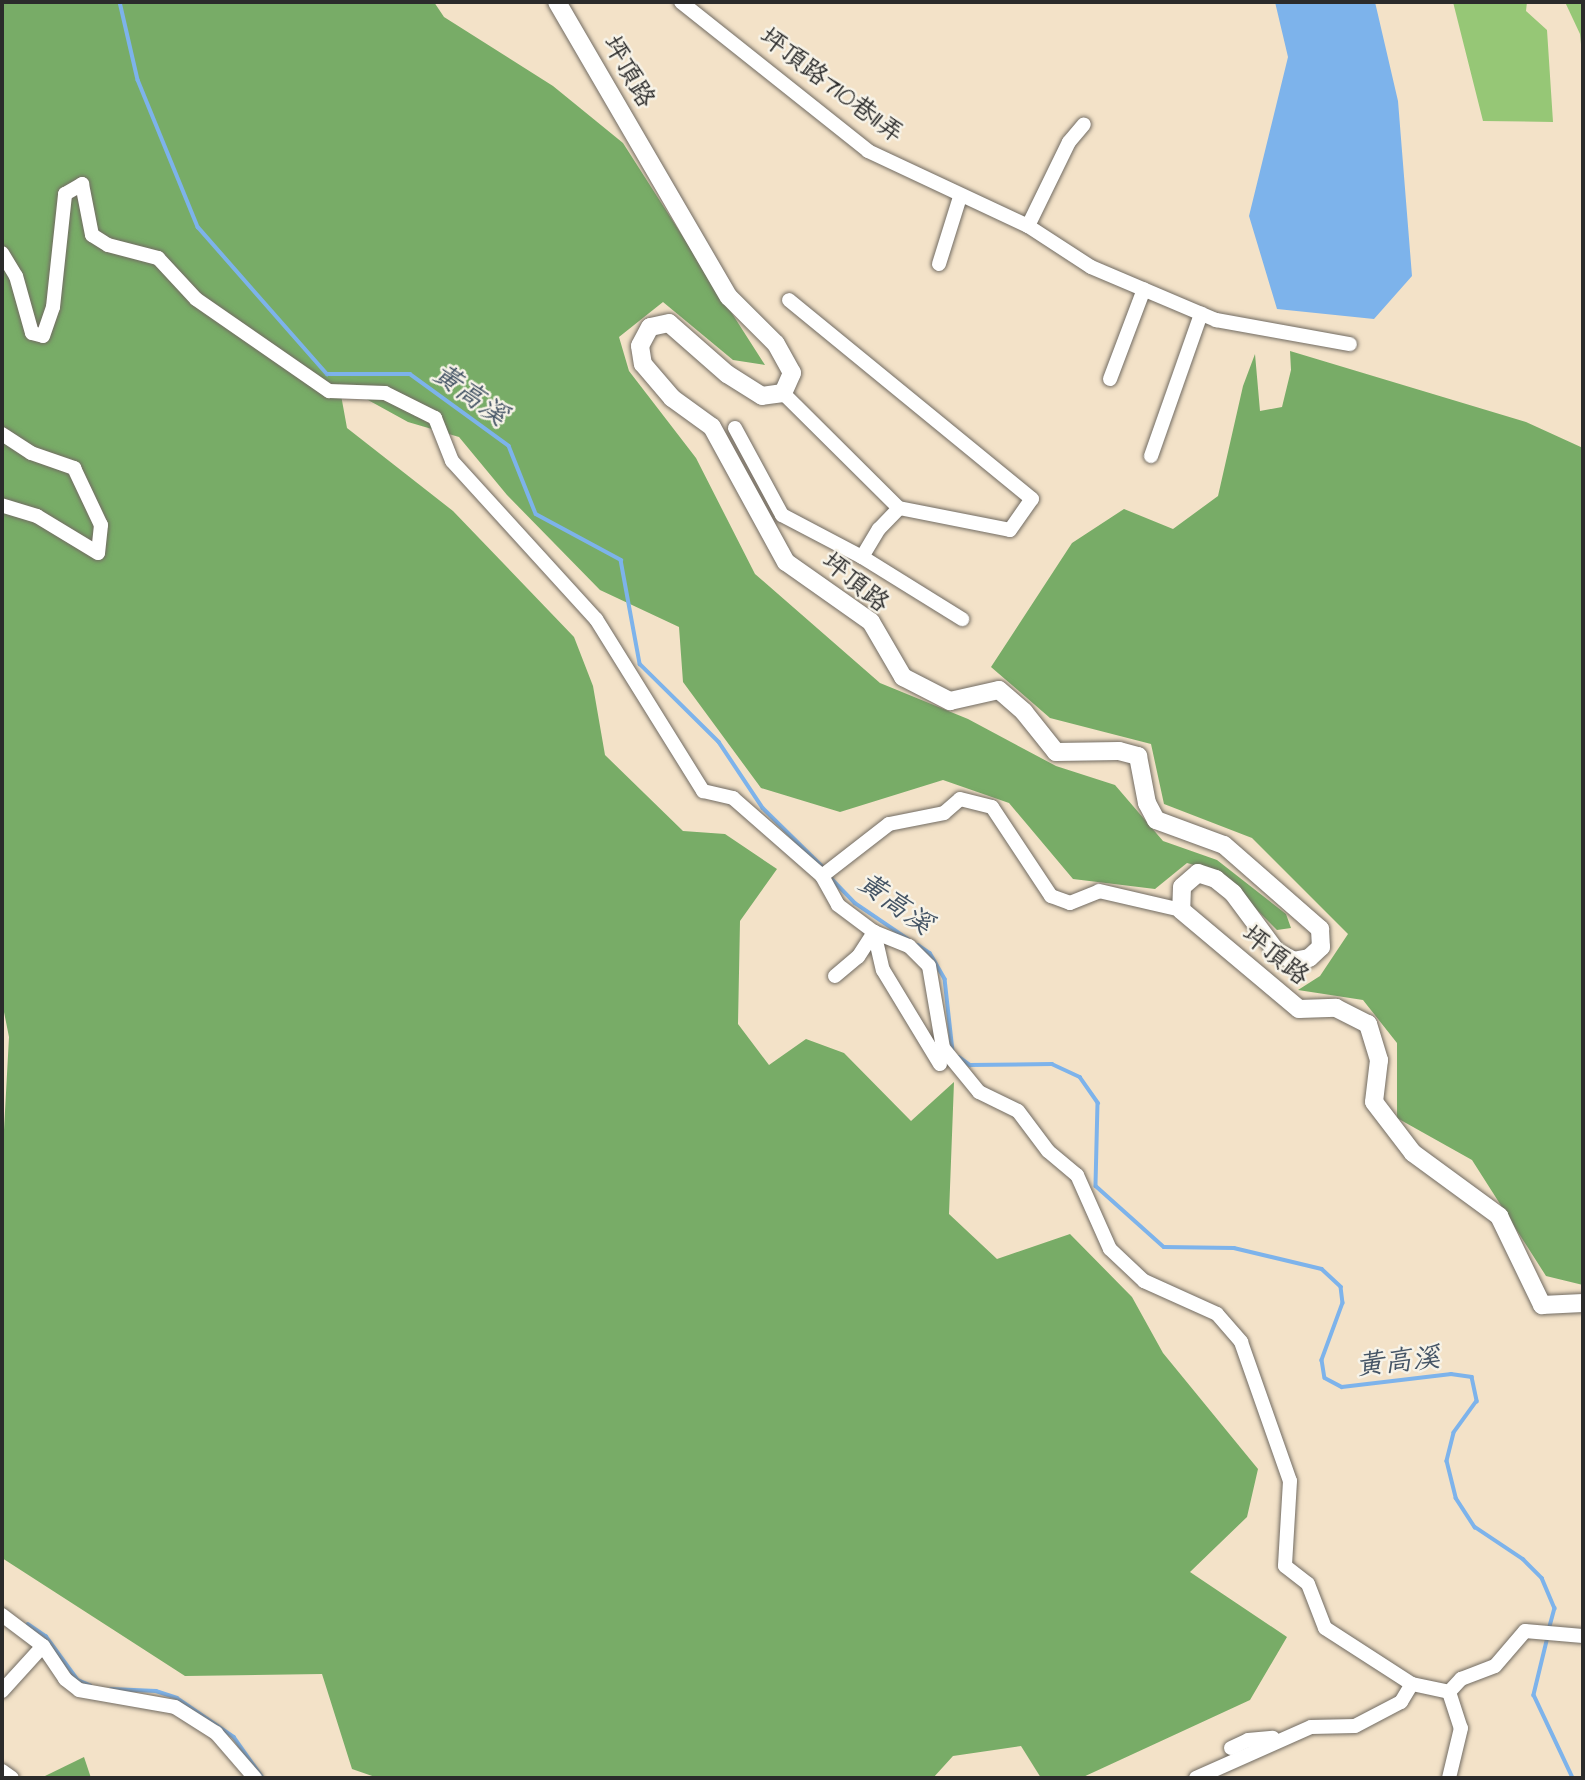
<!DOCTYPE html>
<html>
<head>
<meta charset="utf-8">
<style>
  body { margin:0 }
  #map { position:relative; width:1585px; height:1780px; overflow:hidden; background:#f3e2c8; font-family:"Architects Daughter","LXGW WenKai TC",sans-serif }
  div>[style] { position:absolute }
  .green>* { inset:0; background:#96c776 }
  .forest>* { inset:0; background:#78ac67 }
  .water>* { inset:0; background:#7db3eb }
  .stream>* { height:3.5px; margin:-1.75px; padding:0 1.75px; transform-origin:1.75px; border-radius:1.75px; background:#7db3eb }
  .roads { filter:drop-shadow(0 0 2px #716b62) drop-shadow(0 0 2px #716b62) }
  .minor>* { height:14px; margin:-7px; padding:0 7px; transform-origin:7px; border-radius:7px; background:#fff }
  .tertiary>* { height:18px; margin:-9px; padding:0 9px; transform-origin:9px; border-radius:9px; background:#fff }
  span { translate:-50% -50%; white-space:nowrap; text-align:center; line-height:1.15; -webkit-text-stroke:5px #f7f3e8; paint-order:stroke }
  .street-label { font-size:26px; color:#2b2b2b }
  .water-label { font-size:28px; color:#445465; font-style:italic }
  .frame { position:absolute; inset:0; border:4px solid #2b2b2b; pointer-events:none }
</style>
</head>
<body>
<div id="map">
  <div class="green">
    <i style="clip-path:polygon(1453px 2px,1527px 2px,1526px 11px,1547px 30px,1553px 122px,1483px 121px)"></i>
    <i style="clip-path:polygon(1565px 2px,1583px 2px,1583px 65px,1580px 34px)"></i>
  </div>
  <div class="forest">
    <i style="clip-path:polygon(2px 2px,434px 2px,444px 17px,553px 86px,623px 143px,765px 365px,733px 360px,663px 302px,619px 337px,629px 371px,696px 458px,755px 574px,880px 683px,968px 719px,1056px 766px,1115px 785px,1163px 841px,1217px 860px,1286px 914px,1291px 928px,1277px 930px,1219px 872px,1187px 863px,1155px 889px,1073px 879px,1009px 803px,943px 780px,840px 812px,761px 788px,683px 682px,679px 627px,600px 590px,507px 495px,459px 437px,408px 422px,339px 384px,347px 428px,453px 511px,574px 637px,593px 686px,605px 755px,683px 831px,725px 834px,777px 869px,740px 921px,738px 1024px,769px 1065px,806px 1039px,844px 1053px,911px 1121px,954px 1082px,949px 1214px,997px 1259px,1070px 1234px,1132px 1297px,1163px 1353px,1258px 1469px,1247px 1517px,1190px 1572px,1287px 1637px,1250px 1700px,1081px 1778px,1041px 1778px,1021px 1746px,953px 1756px,933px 1778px,378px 1778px,352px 1769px,322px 1674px,185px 1676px,2px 1558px,2px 1167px,9px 1037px,2px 1002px)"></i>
    <i style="clip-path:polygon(1290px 351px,1526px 422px,1583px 448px,1583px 1285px,1546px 1276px,1472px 1160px,1397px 1118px,1397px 1043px,1363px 1000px,1298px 990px,1320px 976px,1348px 934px,1252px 838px,1164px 804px,1151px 744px,1050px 718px,991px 667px,1072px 543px,1124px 509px,1173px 529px,1218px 496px,1243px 386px,1255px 354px,1260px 411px,1282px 407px,1291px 370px)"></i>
    <i style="clip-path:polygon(84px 1757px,91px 1778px,44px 1778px,45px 1776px)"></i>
  </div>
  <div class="water">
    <i style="clip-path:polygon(1275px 2px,1375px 2px,1398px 101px,1412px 276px,1374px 319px,1277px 309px,1249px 216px,1288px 57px)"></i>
  </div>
  <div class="stream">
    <i style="left:120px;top:2px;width:80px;rotate:77deg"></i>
    <i style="left:138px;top:80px;width:159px;rotate:67.8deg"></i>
    <i style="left:198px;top:227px;width:196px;rotate:48.7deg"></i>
    <i style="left:327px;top:374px;width:83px"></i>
    <i style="left:410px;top:374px;width:122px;rotate:36deg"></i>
    <i style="left:509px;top:446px;width:73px;rotate:68.3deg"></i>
    <i style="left:536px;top:514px;width:97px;rotate:28.4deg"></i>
    <i style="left:621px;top:560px;width:106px;rotate:79.6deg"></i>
    <i style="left:640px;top:664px;width:111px;rotate:44.6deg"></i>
    <i style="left:719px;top:742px;width:79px;rotate:56.3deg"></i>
    <i style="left:763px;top:808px;width:88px;rotate:44.5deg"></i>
    <i style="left:830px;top:877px;width:36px;rotate:46deg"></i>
    <i style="left:855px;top:903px;width:64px;rotate:34.2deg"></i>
    <i style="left:918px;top:945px;width:14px;rotate:34deg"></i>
    <i style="left:930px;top:953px;width:30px;rotate:60deg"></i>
    <i style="left:945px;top:979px;width:73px;rotate:83.7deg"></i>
    <i style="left:959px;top:1057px;width:14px;rotate:36deg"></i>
    <i style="left:970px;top:1065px;width:82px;rotate:-0.7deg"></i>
    <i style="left:1052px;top:1064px;width:31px;rotate:25deg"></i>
    <i style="left:1080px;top:1077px;width:32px;rotate:55deg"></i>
    <i style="left:1098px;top:1103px;width:83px;rotate:91.4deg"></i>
    <i style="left:1096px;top:1186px;width:91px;rotate:41.9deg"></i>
    <i style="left:1164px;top:1247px;width:70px;rotate:0.8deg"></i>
    <i style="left:1234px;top:1248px;width:90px;rotate:13.4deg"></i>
    <i style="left:1322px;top:1269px;width:26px;rotate:43deg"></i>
    <i style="left:1341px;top:1287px;width:16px;rotate:83deg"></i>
    <i style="left:1343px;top:1303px;width:61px;rotate:110.2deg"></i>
    <i style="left:1322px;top:1360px;width:18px;rotate:81deg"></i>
    <i style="left:1325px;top:1378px;width:19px;rotate:28deg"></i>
    <i style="left:1342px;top:1387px;width:110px;rotate:-6.8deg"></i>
    <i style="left:1451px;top:1374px;width:21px;rotate:8deg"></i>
    <i style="left:1472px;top:1377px;width:25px;rotate:78deg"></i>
    <i style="left:1477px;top:1401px;width:39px;rotate:126deg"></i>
    <i style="left:1454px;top:1433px;width:29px;rotate:104deg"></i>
    <i style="left:1447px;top:1461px;width:38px;rotate:76deg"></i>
    <i style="left:1456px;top:1498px;width:35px;rotate:57deg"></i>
    <i style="left:1475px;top:1527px;width:58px;rotate:33.7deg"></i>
    <i style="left:1523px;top:1559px;width:27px;rotate:45deg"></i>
    <i style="left:1542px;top:1578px;width:33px;rotate:67deg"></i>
    <i style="left:1555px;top:1608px;width:23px;rotate:105deg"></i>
    <i style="left:28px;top:1624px;width:22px;rotate:34deg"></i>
    <i style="left:46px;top:1636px;width:54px;rotate:54deg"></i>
    <i style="left:78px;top:1680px;width:13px;rotate:23deg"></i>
    <i style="left:1548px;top:1637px;width:60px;rotate:103.6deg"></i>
    <i style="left:1534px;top:1695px;width:92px;rotate:64.8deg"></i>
    <i style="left:111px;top:1689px;width:45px;rotate:2.5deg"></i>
    <i style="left:156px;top:1691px;width:22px;rotate:18deg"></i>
    <i style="left:177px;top:1698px;width:69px;rotate:34.4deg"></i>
    <i style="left:234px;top:1737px;width:50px;rotate:54.7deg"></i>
  </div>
  <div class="roads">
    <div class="minor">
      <i style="left:681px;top:2px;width:239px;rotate:38.5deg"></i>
      <i style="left:868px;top:151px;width:177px;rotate:25.1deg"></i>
      <i style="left:1028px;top:226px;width:75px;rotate:33.1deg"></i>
      <i style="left:1091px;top:267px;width:136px;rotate:23deg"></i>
      <i style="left:1216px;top:320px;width:136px;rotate:10.2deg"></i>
      <i style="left:1028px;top:226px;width:93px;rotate:-64deg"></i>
      <i style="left:1069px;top:142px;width:23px;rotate:-50deg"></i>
      <i style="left:2px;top:253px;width:27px;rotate:59deg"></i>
      <i style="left:16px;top:276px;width:59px;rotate:74.3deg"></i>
      <i style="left:32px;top:333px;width:11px;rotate:15deg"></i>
      <i style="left:43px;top:336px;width:31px;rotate:-71deg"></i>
      <i style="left:53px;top:307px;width:114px;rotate:-83.9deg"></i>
      <i style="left:65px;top:194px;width:20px;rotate:-30deg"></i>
      <i style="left:82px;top:184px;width:52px;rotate:78.9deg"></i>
      <i style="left:92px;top:235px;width:19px;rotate:32deg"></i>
      <i style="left:108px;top:245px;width:52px;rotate:14.6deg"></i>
      <i style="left:158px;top:258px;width:56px;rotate:47.2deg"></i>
      <i style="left:196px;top:299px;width:162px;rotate:34.7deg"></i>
      <i style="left:329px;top:391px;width:56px;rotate:2deg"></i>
      <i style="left:385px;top:393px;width:56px;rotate:26.6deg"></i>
      <i style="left:435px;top:418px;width:46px;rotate:68.4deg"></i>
      <i style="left:452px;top:461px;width:214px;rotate:47.7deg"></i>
      <i style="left:596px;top:619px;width:203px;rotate:58.1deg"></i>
      <i style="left:703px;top:791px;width:31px;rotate:13deg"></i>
      <i style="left:733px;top:798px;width:118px;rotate:41.2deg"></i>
      <i style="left:822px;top:876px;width:33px;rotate:61deg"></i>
      <i style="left:838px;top:905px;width:45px;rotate:36.9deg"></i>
      <i style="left:874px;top:932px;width:38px;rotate:22deg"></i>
      <i style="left:909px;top:946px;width:28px;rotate:45deg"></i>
      <i style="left:929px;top:966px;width:83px;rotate:80.3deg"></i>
      <i style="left:943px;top:1048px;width:57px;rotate:50.7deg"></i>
      <i style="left:979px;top:1092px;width:43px;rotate:26deg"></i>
      <i style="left:1018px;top:1111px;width:50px;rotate:53.1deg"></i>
      <i style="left:1048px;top:1151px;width:38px;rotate:40deg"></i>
      <i style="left:1077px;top:1175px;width:81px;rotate:66deg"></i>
      <i style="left:1110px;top:1249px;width:47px;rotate:43.3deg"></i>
      <i style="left:1144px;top:1281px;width:80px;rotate:24.3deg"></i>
      <i style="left:1217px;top:1314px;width:37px;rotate:49deg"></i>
      <i style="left:1241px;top:1342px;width:147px;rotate:70.6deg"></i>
      <i style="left:1290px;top:1481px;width:85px;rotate:93.4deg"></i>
      <i style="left:1285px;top:1566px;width:29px;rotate:38deg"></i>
      <i style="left:1308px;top:1584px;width:47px;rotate:68.9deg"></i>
      <i style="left:1325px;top:1628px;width:103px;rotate:32.8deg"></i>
      <i style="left:1412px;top:1684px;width:38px;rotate:12deg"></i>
      <i style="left:1449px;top:1692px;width:38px;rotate:72deg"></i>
      <i style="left:1461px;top:1728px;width:51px;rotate:103.5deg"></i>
      <i style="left:939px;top:264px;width:70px;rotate:-72.6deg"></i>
      <i style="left:1110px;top:379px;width:96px;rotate:-69.3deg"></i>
      <i style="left:783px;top:393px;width:163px;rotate:44.8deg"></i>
      <i style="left:735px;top:428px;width:99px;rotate:61.6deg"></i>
      <i style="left:782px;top:515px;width:90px;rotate:27.7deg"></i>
      <i style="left:862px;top:557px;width:33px;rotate:-59deg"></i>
      <i style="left:879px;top:529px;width:29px;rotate:-46deg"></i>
      <i style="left:899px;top:508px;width:113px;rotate:11.2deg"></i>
      <i style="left:1010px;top:530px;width:38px;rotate:-55deg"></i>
      <i style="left:1032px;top:499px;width:314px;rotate:-140.7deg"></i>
      <i style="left:2px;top:434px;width:35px;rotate:33deg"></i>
      <i style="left:31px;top:453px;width:46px;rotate:19.2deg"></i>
      <i style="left:74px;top:468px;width:63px;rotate:64.7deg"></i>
      <i style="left:101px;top:525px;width:28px;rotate:96deg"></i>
      <i style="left:98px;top:553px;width:71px;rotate:-148.8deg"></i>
      <i style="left:37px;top:516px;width:37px;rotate:-163deg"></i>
      <i style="left:1151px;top:456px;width:151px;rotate:-70.6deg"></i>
      <i style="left:862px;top:557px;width:118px;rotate:31.8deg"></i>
      <i style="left:822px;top:876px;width:85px;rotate:-37.8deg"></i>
      <i style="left:889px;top:824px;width:56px;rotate:-11.3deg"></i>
      <i style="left:944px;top:813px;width:21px;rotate:-41deg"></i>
      <i style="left:960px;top:799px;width:33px;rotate:14deg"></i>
      <i style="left:992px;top:807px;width:107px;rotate:56.5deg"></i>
      <i style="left:1051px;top:896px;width:20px;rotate:20deg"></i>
      <i style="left:1070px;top:903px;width:31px;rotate:-22deg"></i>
      <i style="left:1099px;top:891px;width:84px;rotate:13deg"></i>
      <i style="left:835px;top:976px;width:30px;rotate:-40deg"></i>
      <i style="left:858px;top:957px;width:30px;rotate:-57deg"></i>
      <i style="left:874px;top:932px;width:39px;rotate:77deg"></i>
      <i style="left:883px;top:970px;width:110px;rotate:58.8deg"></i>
      <i style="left:2px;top:1615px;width:51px;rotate:37.1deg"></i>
      <i style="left:43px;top:1646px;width:40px;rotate:56deg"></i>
      <i style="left:65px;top:1679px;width:18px;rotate:38deg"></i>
      <i style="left:79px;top:1690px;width:97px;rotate:10deg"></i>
      <i style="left:175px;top:1707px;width:49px;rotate:32.4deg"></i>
      <i style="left:216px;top:1733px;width:60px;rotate:49.1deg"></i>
      <i style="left:2px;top:1691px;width:61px;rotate:-47.7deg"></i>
      <i style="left:1449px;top:1692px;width:18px;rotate:-47deg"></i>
      <i style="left:1461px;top:1679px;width:36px;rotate:-21deg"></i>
      <i style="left:1495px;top:1666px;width:46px;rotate:-49.4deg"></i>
      <i style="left:1525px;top:1631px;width:58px;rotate:4.9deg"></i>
      <i style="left:1231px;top:1748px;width:19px;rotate:-25deg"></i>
      <i style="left:1248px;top:1740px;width:25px;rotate:-5deg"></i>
      <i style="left:2px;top:1771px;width:12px;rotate:35deg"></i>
      <i style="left:1196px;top:1778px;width:126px;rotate:-23.9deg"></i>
      <i style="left:1311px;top:1727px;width:44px;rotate:-1.3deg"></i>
      <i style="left:1355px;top:1726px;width:52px;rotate:-27.6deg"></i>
      <i style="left:1401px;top:1702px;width:21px;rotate:-59deg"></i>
    </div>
    <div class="tertiary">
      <i style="left:557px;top:2px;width:341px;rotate:59.8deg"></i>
      <i style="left:729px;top:297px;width:66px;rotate:45deg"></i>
      <i style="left:776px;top:344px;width:33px;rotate:61deg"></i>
      <i style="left:792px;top:373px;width:22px;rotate:114deg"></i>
      <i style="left:783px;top:393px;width:21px;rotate:172deg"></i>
      <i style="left:762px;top:396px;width:41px;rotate:-147.8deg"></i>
      <i style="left:727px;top:374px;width:77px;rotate:-138.7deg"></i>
      <i style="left:669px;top:323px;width:19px;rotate:168deg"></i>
      <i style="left:650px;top:327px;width:21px;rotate:118deg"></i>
      <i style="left:640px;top:346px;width:18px;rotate:81deg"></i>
      <i style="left:643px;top:364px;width:45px;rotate:49.5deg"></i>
      <i style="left:672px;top:398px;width:49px;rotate:35.9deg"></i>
      <i style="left:712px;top:427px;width:154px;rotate:61.3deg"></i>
      <i style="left:786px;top:562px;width:104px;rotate:35.2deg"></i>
      <i style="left:871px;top:622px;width:64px;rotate:59.8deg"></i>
      <i style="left:903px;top:677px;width:53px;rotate:27.1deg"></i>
      <i style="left:950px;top:701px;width:50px;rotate:-12.7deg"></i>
      <i style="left:999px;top:690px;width:33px;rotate:41deg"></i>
      <i style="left:1024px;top:712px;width:51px;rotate:51.3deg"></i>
      <i style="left:1056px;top:752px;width:63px;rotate:-0.9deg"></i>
      <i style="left:1119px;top:751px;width:20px;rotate:15deg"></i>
      <i style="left:1138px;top:756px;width:48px;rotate:79.2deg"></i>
      <i style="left:1147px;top:803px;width:19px;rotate:62deg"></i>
      <i style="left:1156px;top:820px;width:72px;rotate:20.2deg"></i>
      <i style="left:1224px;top:845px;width:128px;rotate:41.2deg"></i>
      <i style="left:1320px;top:929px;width:18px;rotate:87deg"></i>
      <i style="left:1321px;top:947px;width:16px;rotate:137deg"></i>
      <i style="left:1309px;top:958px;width:15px;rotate:169deg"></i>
      <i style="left:1294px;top:961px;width:21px;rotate:-151deg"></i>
      <i style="left:1276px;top:951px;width:72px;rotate:-126.6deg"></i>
      <i style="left:1233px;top:893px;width:22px;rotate:-141deg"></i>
      <i style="left:1216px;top:879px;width:19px;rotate:-162deg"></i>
      <i style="left:1198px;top:873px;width:21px;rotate:139deg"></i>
      <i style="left:1182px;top:887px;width:23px;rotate:92deg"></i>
      <i style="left:1181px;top:910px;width:154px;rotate:40deg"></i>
      <i style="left:1299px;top:1009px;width:37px;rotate:-2deg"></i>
      <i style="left:1336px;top:1008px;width:36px;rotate:27deg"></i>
      <i style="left:1368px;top:1024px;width:38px;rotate:73deg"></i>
      <i style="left:1379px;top:1060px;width:42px;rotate:96.8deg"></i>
      <i style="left:1374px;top:1102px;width:64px;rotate:52.6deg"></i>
      <i style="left:1413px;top:1153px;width:107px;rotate:36.2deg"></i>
      <i style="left:1499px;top:1216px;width:99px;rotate:64.2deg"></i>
      <i style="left:1542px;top:1305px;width:41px;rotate:-2.8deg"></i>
    </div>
  </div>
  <div class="street-label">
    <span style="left:628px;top:72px;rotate:60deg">坪頂路</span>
    <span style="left:831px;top:86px;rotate:37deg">坪頂路710巷11弄</span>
    <span style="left:855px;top:583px;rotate:39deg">坪頂路</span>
    <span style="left:1275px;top:956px;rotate:39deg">坪頂路</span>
  </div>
  <div class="water-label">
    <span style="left:470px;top:395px;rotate:36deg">黃高溪</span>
    <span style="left:895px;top:904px;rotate:36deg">黃高溪</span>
    <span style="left:1398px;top:1362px;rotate:-6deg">黃高溪</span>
  </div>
  <div class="frame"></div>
</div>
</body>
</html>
